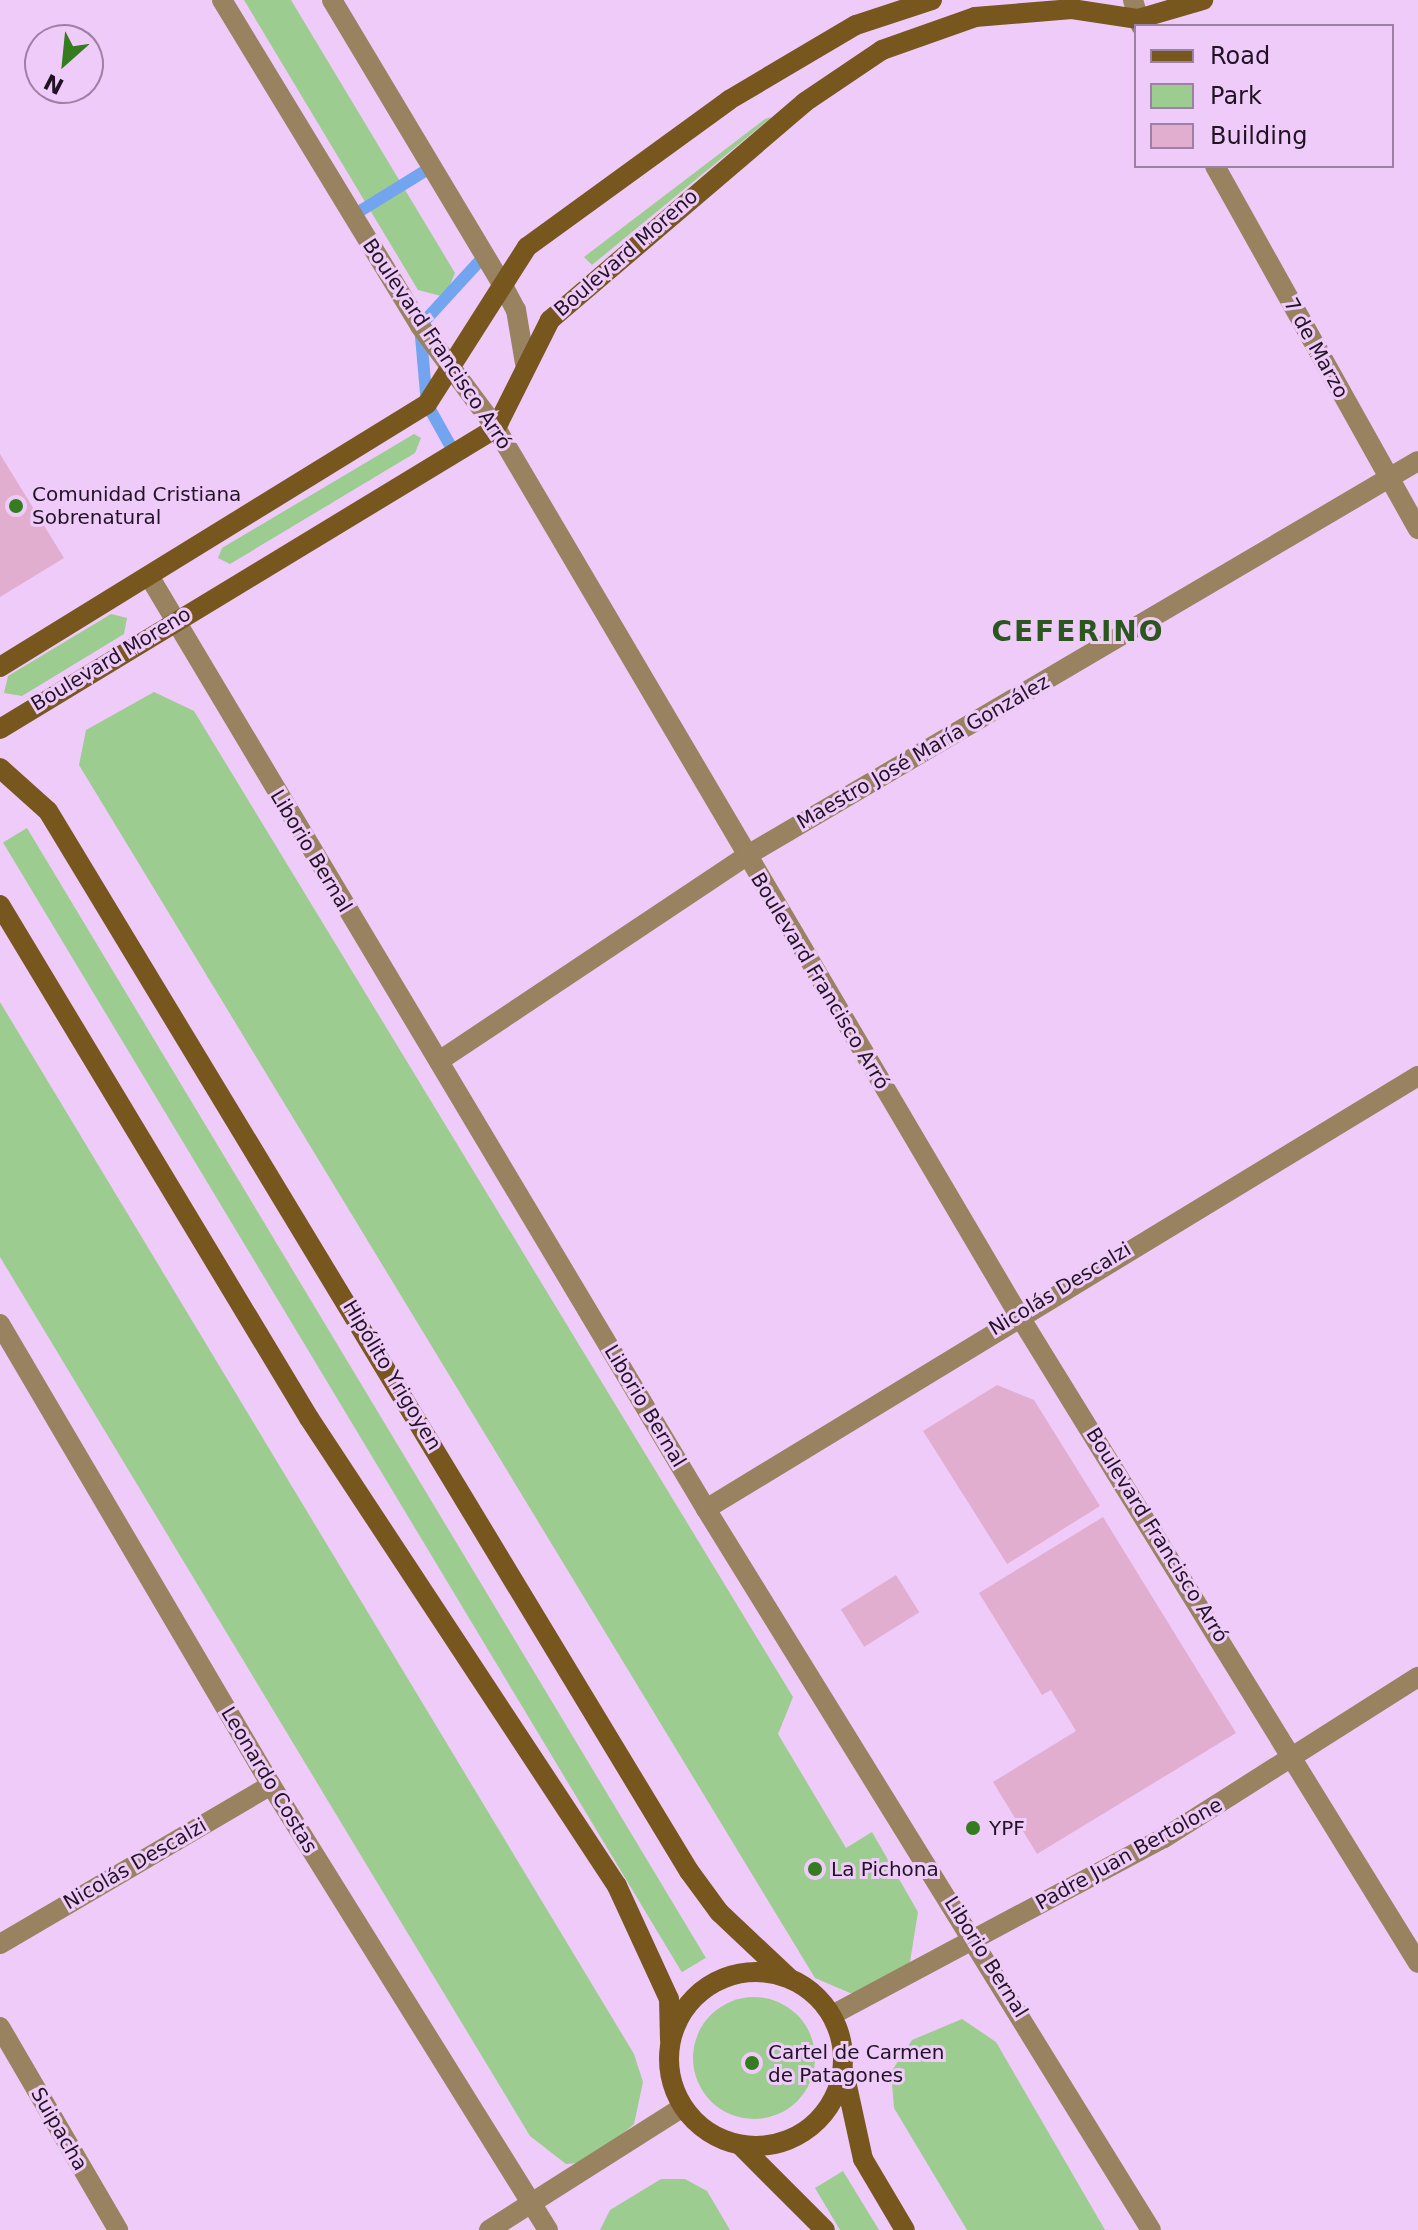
<!DOCTYPE html>
<html>
<head>
<meta charset="utf-8">
<style>
  body { margin:0 }
  #map { position:relative; width:1418px; height:2230px; overflow:hidden; background:#efcbf9; font-family:"DejaVu Sans",sans-serif }
  div>[style] { position:absolute }
  .green>* { inset:0; background:#9ccc90; transform-origin:0 0 }
  .round { border-radius:50% }
  .stream>* { height:12px; margin:-6px; padding:0 6px; transform-origin:6px; border-radius:6px; background:#73a4f0 }
  .building>* { inset:0; background:#e1aecf; transform-origin:0 0 }
  .minor>* { height:20px; margin:-10px; padding:0 10px; transform-origin:10px; border-radius:10px; background:#98825f }
  .tertiary>* { height:20px; margin:-10px; padding:0 10px; transform-origin:10px; border-radius:10px; background:#98825f }
  .secondary>* { height:20px; margin:-10px; padding:0 10px; transform-origin:10px; border-radius:10px; background:#77571e }
  .secondary>.ring { margin:-10px; padding:0; box-sizing:content-box; background:none; border:20px solid #77571e; border-radius:50% }
  .dots>* { width:22px; height:22px; translate:-50% -50%; box-sizing:border-box; border:4px solid #efcbf9; border-radius:50% }
  span { translate:-50% -50%; white-space:nowrap; text-align:center; line-height:1.15; -webkit-text-stroke:6px #efcbf9; paint-order:stroke }
  .street-label { font-size:20px; color:#211324 }
  .poi-label { font-size:20px; color:#211324 }
  .left { translate:0 -50%; text-align:left }
  .district-label { font-size:28px; color:#2b571e; font-weight:700; letter-spacing:2px }
  .legend { position:absolute; left:1134px; top:24px; width:260px; height:144px; box-sizing:border-box; background:#efcbf9; border:2px solid #9d81a4; margin:0; padding:10px 14px; list-style:none; font-size:24px; color:#211324 }
  .legend li { display:flex; align-items:center; gap:16px; height:40px }
  .legend b { width:40px; border:2px solid #9d81a4 }
  .north { position:absolute; left:24px; top:24px; width:80px; height:80px; box-sizing:border-box; background:#efcbf9; border:2px solid #9d81a4; border-radius:50%; rotate:207deg; font-size:22px; font-weight:700; line-height:32px; text-align:center; color:#211324 }
  .north::after { content:''; display:block; margin:auto; width:28px; height:36px; background:#357b1f; clip-path:polygon(50% 0,100% 100%,50% 72%,0 100%) }
</style>
</head>
<body>
<div id="map">
  <div class="green">
    <i style="clip-path:polygon(244px 0,291px 0,455px 273px,445px 297px,418px 290px)"></i>
    <i style="clip-path:polygon(772px 117px,592px 265px,584px 257px,765px 119px)"></i>
    <i style="clip-path:polygon(414px 434px,421px 438px,415px 453px,230px 564px,218px 558px,222px 548px)"></i>
    <i style="clip-path:polygon(111px 614px,127px 618px,124px 634px,22px 696px,4px 693px,8px 676px)"></i>
    <i style="clip-path:polygon(154px 692px,194px 711px,793px 1697px,778px 1734px,846px 1848px,872px 1832px,918px 1912px,910px 1962px,871px 1993px,850px 1993px,815px 1978px,79px 765px,86px 730px)"></i>
    <i style="left:27px;top:828px;width:1318px;height:28px;rotate:59deg"></i>
    <i style="clip-path:polygon(0 1002px,634px 2054px,643px 2082px,634px 2124px,590px 2162px,566px 2164px,530px 2136px,0 1257px)"></i>
    <i class="round" style="left:693px;top:1997px;width:122px;height:122px"></i>
    <i style="clip-path:polygon(962px 2019px,996px 2042px,1105px 2230px,967px 2230px,894px 2108px,891px 2072px,912px 2040px)"></i>
    <i style="clip-path:polygon(843px 2171px,879px 2230px,840px 2230px,815px 2188px)"></i>
    <i style="clip-path:polygon(661px 2179px,685px 2179px,707px 2191px,730px 2230px,600px 2230px,610px 2210px)"></i>
  </div>
  <div class="stream">
    <i style="left:352px;top:216px;width:95px;rotate:-31.7deg"></i>
    <i style="left:455px;top:454px;width:57px;rotate:-119.2deg"></i>
    <i style="left:427px;top:404px;width:78px;rotate:-95.1deg"></i>
    <i style="left:420px;top:326px;width:98px;rotate:-47.5deg"></i>
  </div>
  <div class="building">
    <i style="clip-path:polygon(0 454px,64px 558px,0 597px)"></i>
    <i style="clip-path:polygon(997px 1385px,1034px 1400px,1100px 1506px,1007px 1564px,923px 1431px)"></i>
    <i style="clip-path:polygon(1103px 1517px,1236px 1733px,1037px 1854px,993px 1782px,1076px 1731px,1051px 1690px,1042px 1695px,979px 1593px)"></i>
    <i style="left:896px;top:1575px;width:44px;height:65px;rotate:58deg"></i>
  </div>
  <div class="minor">
    <i style="left:222px;top:0;width:381px;rotate:58.7deg"></i>
    <i style="left:420px;top:326px;width:127px;rotate:53.3deg"></i>
    <i style="left:496px;top:428px;width:1028px;rotate:59.49deg"></i>
    <i style="left:1018px;top:1314px;width:762px;rotate:58.35deg"></i>
    <i style="left:332px;top:0;width:329px;rotate:59.1deg"></i>
    <i style="left:501px;top:282px;width:32px;rotate:62deg"></i>
    <i style="left:516px;top:310px;width:54px;rotate:80.4deg"></i>
    <i style="left:1133px;top:0;width:27px;rotate:73deg"></i>
    <i style="left:1215px;top:166px;width:416px;rotate:60.8deg"></i>
    <i style="left:149px;top:576px;width:1087px;rotate:59.16deg"></i>
    <i style="left:706px;top:1509px;width:847px;rotate:58.32deg"></i>
    <i style="left:439px;top:1061px;width:369px;rotate:-33.7deg"></i>
    <i style="left:746px;top:856px;width:779px;rotate:-30.45deg"></i>
    <i style="left:0;top:1324px;width:535px;rotate:59.55deg"></i>
    <i style="left:271px;top:1785px;width:524px;rotate:58.1deg"></i>
    <i style="left:706px;top:1509px;width:833px;rotate:-31.31deg"></i>
    <i style="left:0;top:1944px;width:314px;rotate:-30.4deg"></i>
    <i style="left:832px;top:2015px;width:376px;rotate:-28.1deg"></i>
    <i style="left:1164px;top:1838px;width:301px;rotate:-32.4deg"></i>
    <i style="left:0;top:2027px;width:235px;rotate:59.8deg"></i>
  </div>
  <div class="tertiary">
    <i style="left:489px;top:2230px;width:230px;rotate:-32.4deg"></i>
  </div>
  <div class="secondary">
    <i style="left:0;top:667px;width:501px;rotate:-31.63deg"></i>
    <i style="left:427px;top:404px;width:186px;rotate:-57.5deg"></i>
    <i style="left:527px;top:247px;width:250px;rotate:-36deg"></i>
    <i style="left:729px;top:100px;width:147px;rotate:-30.6deg"></i>
    <i style="left:856px;top:25px;width:80px;rotate:-18.2deg"></i>
    <i style="left:0;top:729px;width:580px;rotate:-31.25deg"></i>
    <i style="left:496px;top:428px;width:121px;rotate:-63.4deg"></i>
    <i style="left:550px;top:320px;width:335px;rotate:-40.5deg"></i>
    <i style="left:805px;top:102px;width:93px;rotate:-34deg"></i>
    <i style="left:882px;top:50px;width:99px;rotate:-19.5deg"></i>
    <i style="left:975px;top:17px;width:97px;rotate:-4.7deg"></i>
    <i style="left:1072px;top:9px;width:67px;rotate:8.6deg"></i>
    <i style="left:1138px;top:19px;width:68px;rotate:-16.3deg"></i>
    <i style="left:0;top:768px;width:64px;rotate:41.9deg"></i>
    <i style="left:48px;top:811px;width:1239px;rotate:58.84deg"></i>
    <i style="left:689px;top:1871px;width:51px;rotate:53.8deg"></i>
    <i style="left:719px;top:1912px;width:96px;rotate:43.3deg"></i>
    <i style="left:0;top:905px;width:599px;rotate:58.94deg"></i>
    <i style="left:309px;top:1418px;width:560px;rotate:56.65deg"></i>
    <i style="left:617px;top:1886px;width:124px;rotate:65.3deg"></i>
    <i style="left:669px;top:1999px;width:41px;rotate:88.6deg"></i>
    <i class="ring" style="left:669px;top:1972px;width:154px;height:154px"></i>
    <i style="left:844px;top:2072px;width:89px;rotate:77.7deg"></i>
    <i style="left:863px;top:2159px;width:82px;rotate:59.4deg"></i>
    <i style="left:740px;top:2145px;width:120px;rotate:45deg"></i>
  </div>
  <div class="dots">
    <i style="left:16px;top:506px;background:#357b1f"></i>
    <i style="left:973px;top:1828px;background:#357b1f"></i>
    <i style="left:815px;top:1869px;background:#357b1f"></i>
    <i style="left:752px;top:2063px;background:#357b1f"></i>
  </div>
  <div class="street-label">
    <span style="left:626px;top:253px;rotate:-41deg">Boulevard Moreno</span>
    <span style="left:437px;top:344px;rotate:56deg">Boulevard Francisco Arró</span>
    <span style="left:1316px;top:348px;rotate:61deg">7 de Marzo</span>
    <span style="left:111px;top:659px;rotate:-31deg">Boulevard Moreno</span>
    <span style="left:923px;top:752px;rotate:-30deg">Maestro José María González</span>
    <span style="left:311px;top:851px;rotate:59deg">Liborio Bernal</span>
    <span style="left:820px;top:981px;rotate:59deg">Boulevard Francisco Arró</span>
    <span style="left:1060px;top:1289px;rotate:-31deg">Nicolás Descalzi</span>
    <span style="left:392px;top:1375px;rotate:59deg">Hipólito Yrigoyen</span>
    <span style="left:645px;top:1406px;rotate:59deg">Liborio Bernal</span>
    <span style="left:1157px;top:1535px;rotate:58deg">Boulevard Francisco Arró</span>
    <span style="left:269px;top:1780px;rotate:59deg">Leonardo Costas</span>
    <span style="left:1129px;top:1854px;rotate:-29deg">Padre Juan Bertolone</span>
    <span style="left:135px;top:1864px;rotate:-30deg">Nicolás Descalzi</span>
    <span style="left:986px;top:1957px;rotate:58deg">Liborio Bernal</span>
    <span style="left:59px;top:2129px;rotate:60deg">Suipacha</span>
  </div>
  <div class="poi-label">
    <span class="left" style="left:32px;top:506px">Comunidad Cristiana<br>Sobrenatural</span>
    <span class="left" style="left:989px;top:1828px">YPF</span>
    <span class="left" style="left:831px;top:1869px">La Pichona</span>
    <span class="left" style="left:768px;top:2064px">Cartel de Carmen<br>de Patagones</span>
  </div>
  <div class="district-label">
    <span style="left:1078px;top:632px">CEFERINO</span>
  </div>
  <ul class="legend">
  <li><b style="height:10px;background:#77571e"></b>Road</li>
  <li><b style="height:22px;background:#9ccc90"></b>Park</li>
  <li><b style="height:22px;background:#e1aecf"></b>Building</li>
  </ul>
  <div class="north">N</div>
</div>
</body>
</html>
